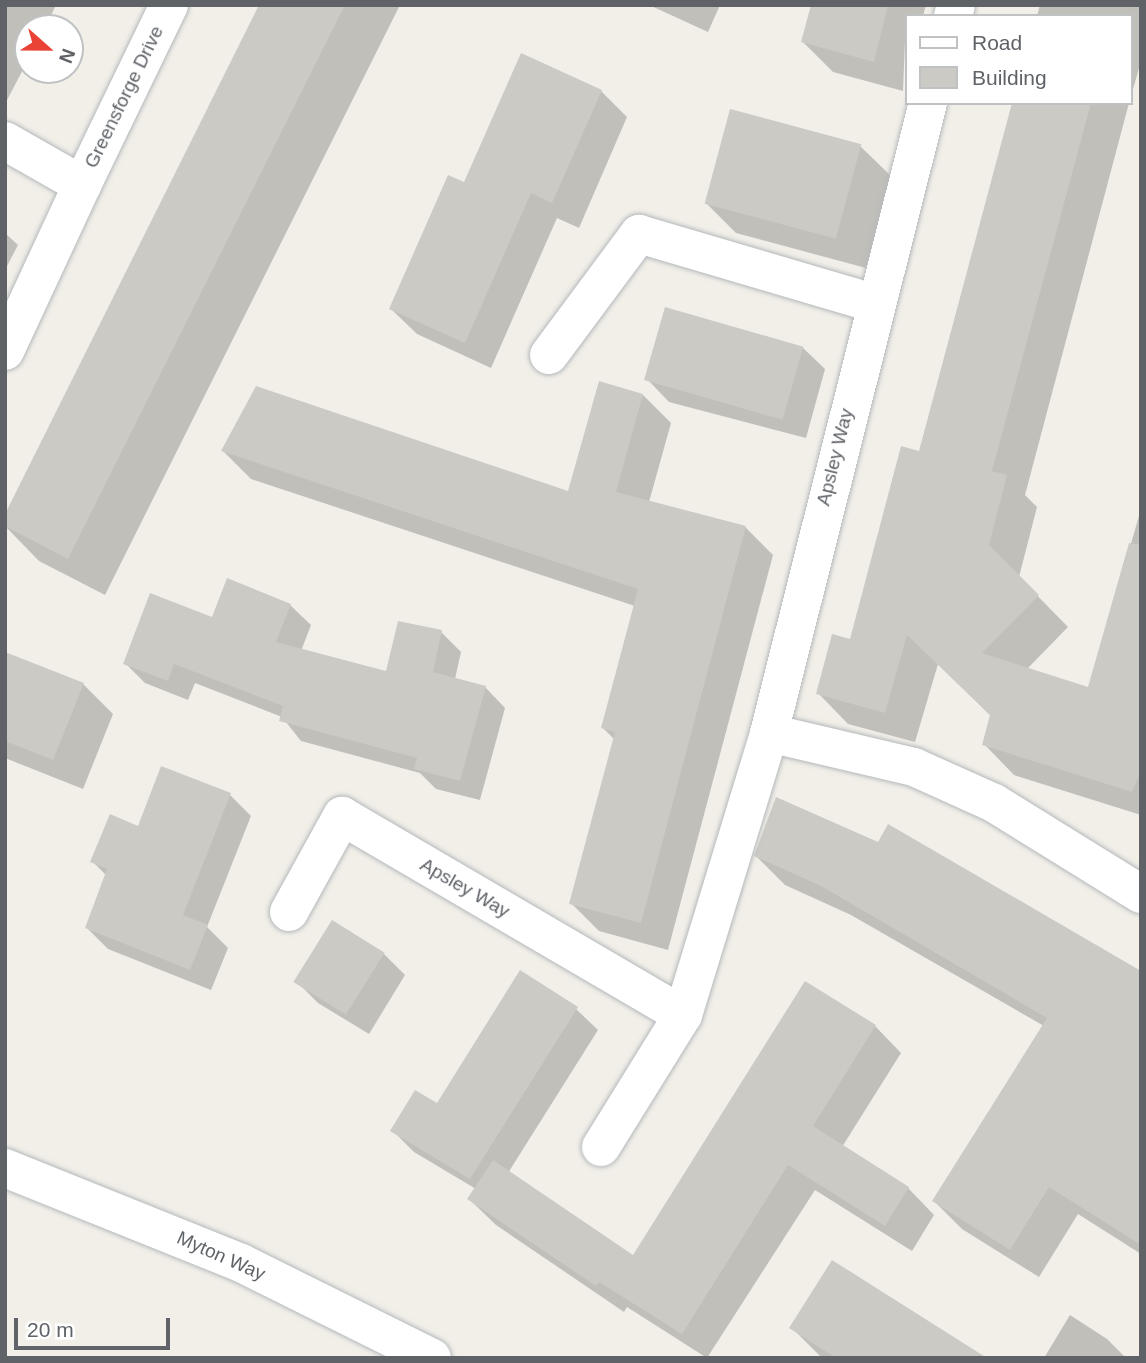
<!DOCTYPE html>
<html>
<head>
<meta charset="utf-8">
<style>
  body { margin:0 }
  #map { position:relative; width:1146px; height:1363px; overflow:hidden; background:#f1efe8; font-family:Arial,sans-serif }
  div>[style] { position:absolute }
  .shadow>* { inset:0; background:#0003 }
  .building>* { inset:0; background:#cccac5; transform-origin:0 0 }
  .roads { filter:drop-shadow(0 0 2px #b5b8bc) drop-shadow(0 0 2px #b5b8bc) }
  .street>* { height:38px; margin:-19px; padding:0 19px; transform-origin:19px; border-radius:19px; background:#fff }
  .secondary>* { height:38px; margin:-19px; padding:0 19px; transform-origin:19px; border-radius:19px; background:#fff }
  span { translate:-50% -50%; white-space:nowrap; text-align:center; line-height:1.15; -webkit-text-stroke:7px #fff; paint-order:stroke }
  .street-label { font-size:19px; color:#5f6368 }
  .frame { position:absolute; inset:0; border:7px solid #5f6368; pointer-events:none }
  .legend { position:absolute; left:905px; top:14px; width:228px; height:91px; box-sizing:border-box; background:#fff; border:2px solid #bfc1c3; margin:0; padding:9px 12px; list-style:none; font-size:21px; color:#5f6368 }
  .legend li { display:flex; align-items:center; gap:14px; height:35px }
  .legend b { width:35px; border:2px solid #bfc1c3 }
  .north { position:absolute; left:14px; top:14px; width:70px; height:70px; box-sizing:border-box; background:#fff; border:2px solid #bfc1c3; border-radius:50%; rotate:111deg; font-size:19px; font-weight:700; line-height:28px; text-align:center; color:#5f6368 }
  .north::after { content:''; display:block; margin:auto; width:24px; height:32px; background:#ea4335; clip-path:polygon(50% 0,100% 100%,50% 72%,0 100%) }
  .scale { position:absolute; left:14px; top:1318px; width:156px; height:32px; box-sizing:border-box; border:4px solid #5f6368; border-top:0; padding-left:9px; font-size:21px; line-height:24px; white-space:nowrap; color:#5f6368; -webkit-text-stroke:5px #fff; paint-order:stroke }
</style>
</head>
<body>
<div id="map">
  <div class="shadow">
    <i style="clip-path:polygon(5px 5px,56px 5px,45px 28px,28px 28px,28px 60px,5px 104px)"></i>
    <i style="clip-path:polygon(261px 5px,400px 5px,105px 595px,39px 561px,5px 526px,5px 518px)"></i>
    <i style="clip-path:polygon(649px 5px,720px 5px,708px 32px)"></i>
    <i style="clip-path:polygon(812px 5px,926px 5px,923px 16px,906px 16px,903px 91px,833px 72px,803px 42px)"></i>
    <i style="clip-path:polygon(1040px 5px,1141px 5px,1141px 61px,1130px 100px,1130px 16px,1037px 16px)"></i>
    <i style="clip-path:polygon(522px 56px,601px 91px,627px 117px,579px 228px,557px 218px,491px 368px,417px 334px,391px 309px,464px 184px)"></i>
    <i style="clip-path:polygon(1014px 103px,1129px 103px,1025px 495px,1037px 507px,1019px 577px,1068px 627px,1027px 669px,1089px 689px,1141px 509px,1141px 815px,1014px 775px,984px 744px,991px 716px,938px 664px,915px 742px,848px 724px,818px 693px,851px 641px,920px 453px)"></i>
    <i style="clip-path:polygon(860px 146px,891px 176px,866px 268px,736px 233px,706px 203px)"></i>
    <i style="clip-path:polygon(5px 233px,18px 245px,5px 270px)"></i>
    <i style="clip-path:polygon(803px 348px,825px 369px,806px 438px,669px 402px,648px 380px)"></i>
    <i style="clip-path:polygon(643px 395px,671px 423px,649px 502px,745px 527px,773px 555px,668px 950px,599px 931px,571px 903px,615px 740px,603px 728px,635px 606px,251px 479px,223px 451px,569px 493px)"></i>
    <i style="clip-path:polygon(290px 605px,311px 625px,301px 651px,387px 673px,441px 632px,461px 652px,455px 679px,485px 687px,505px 708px,480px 800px,436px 789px,420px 773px,301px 741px,282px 717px,195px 683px,188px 700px,145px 683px,125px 663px,213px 619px)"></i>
    <i style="clip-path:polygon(5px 654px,83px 684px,113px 714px,83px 789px,5px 758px)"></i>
    <i style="clip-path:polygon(230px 795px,251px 816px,207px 927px,228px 948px,211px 990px,108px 949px,87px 928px,107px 876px,93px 862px,139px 828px)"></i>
    <i style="clip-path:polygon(756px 856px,1141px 973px,1141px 1254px,1078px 1214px,1039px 1277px,962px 1229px,934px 1201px,1044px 1026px,851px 915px,785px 885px)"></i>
    <i style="clip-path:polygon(384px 954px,405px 975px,369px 1034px,318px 1003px,297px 982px)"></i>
    <i style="clip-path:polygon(576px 1009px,598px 1030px,508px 1173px,633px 1258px,875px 1026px,901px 1053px,842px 1147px,908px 1188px,934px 1215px,912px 1251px,815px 1190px,707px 1358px,627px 1307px,624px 1312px,496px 1225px,469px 1199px,476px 1189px,414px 1152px,393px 1131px,437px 1106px)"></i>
    <i style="clip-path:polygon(1070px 1315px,1107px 1339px,1126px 1358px,1044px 1358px)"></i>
    <i style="clip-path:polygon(791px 1327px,984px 1358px,822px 1358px)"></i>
  </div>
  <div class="building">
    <i style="clip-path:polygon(259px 5px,345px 5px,68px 559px,5px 526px,5px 514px)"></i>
    <i style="clip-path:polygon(811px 5px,888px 5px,874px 62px,801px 42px)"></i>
    <i style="clip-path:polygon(521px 53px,602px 90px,552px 203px,531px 193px,465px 343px,389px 309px,448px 175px,464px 182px)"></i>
    <i style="clip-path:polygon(1012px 103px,1091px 103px,992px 471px,1007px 475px,989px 545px,1039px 595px,982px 653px,1088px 687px,1129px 543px,1141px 545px,1141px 771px,1132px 792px,982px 745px,990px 715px,907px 635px,885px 713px,816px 694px,832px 634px,850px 639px,901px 446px,919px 451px)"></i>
    <i style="left:730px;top:109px;width:136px;height:98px;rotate:15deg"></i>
    <i style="left:665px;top:307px;width:144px;height:76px;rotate:16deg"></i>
    <i style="clip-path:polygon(599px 381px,643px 394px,616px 492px,746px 526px,641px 923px,569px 904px,615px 732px,601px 728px,638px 589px,221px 451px,256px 386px,568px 491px)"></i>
    <i style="clip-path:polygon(227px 578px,291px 604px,276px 642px,386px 671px,398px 621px,442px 630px,433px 672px,486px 686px,460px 781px,414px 769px,417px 758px,279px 721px,283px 706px,174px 664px,168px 681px,123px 664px,150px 593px,212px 617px)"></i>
    <i style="clip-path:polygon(5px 652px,84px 683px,53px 760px,5px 741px)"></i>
    <i style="clip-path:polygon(161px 766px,231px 793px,183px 915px,208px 925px,190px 970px,85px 928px,107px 869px,90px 862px,110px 814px,138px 826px)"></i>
    <i style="clip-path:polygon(776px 797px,878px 842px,888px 824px,1141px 971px,1141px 1245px,1049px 1187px,1010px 1250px,932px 1201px,1047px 1018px,821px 886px,754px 856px)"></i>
    <i style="left:332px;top:920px;width:62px;height:73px;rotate:32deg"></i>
    <i style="clip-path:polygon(520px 970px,578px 1007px,470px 1179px,390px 1131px,415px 1090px,437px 1103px)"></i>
    <i style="clip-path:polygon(805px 981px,876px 1025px,813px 1126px,909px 1187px,885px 1226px,788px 1165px,682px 1334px,599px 1282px,596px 1286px,467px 1199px,493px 1160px,633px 1255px)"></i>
    <i style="clip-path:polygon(832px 1260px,987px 1358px,836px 1358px,789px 1328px)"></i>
  </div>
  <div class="roads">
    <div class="street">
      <i style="left:953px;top:16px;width:11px;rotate:-75deg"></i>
      <i style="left:5px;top:141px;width:89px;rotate:29.7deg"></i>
      <i style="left:82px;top:185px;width:200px;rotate:-64.2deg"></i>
      <i style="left:5px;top:351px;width:183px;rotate:-65.1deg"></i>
      <i style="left:549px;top:355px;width:151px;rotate:-53.4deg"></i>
      <i style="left:639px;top:234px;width:245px;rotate:16.4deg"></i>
      <i style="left:769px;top:733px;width:149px;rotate:13.2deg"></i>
      <i style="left:914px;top:767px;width:88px;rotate:24.2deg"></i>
      <i style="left:994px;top:803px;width:173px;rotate:31.8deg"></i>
      <i style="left:289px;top:912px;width:110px;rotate:-61.1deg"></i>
      <i style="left:342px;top:816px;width:395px;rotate:30.3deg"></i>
      <i style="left:601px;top:1147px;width:155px;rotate:-58.2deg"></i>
      <i style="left:683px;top:1015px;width:295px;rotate:-73deg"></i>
      <i style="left:769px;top:733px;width:650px;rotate:-75.84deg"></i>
    </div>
    <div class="secondary">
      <i style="left:5px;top:1168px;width:254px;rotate:21.9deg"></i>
      <i style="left:241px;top:1263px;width:213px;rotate:26.4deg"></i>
    </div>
  </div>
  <div class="street-label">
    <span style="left:124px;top:97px;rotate:-64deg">Greensforge Drive</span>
    <span style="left:835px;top:457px;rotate:-76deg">Apsley Way</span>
    <span style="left:465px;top:888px;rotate:30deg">Apsley Way</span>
    <span style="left:221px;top:1256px;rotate:24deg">Myton Way</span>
  </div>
  <div class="frame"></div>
  <ul class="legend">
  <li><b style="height:9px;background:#fff"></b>Road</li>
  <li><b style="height:19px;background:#cccac5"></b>Building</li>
  </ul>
  <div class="north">N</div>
  <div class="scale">20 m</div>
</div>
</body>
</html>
